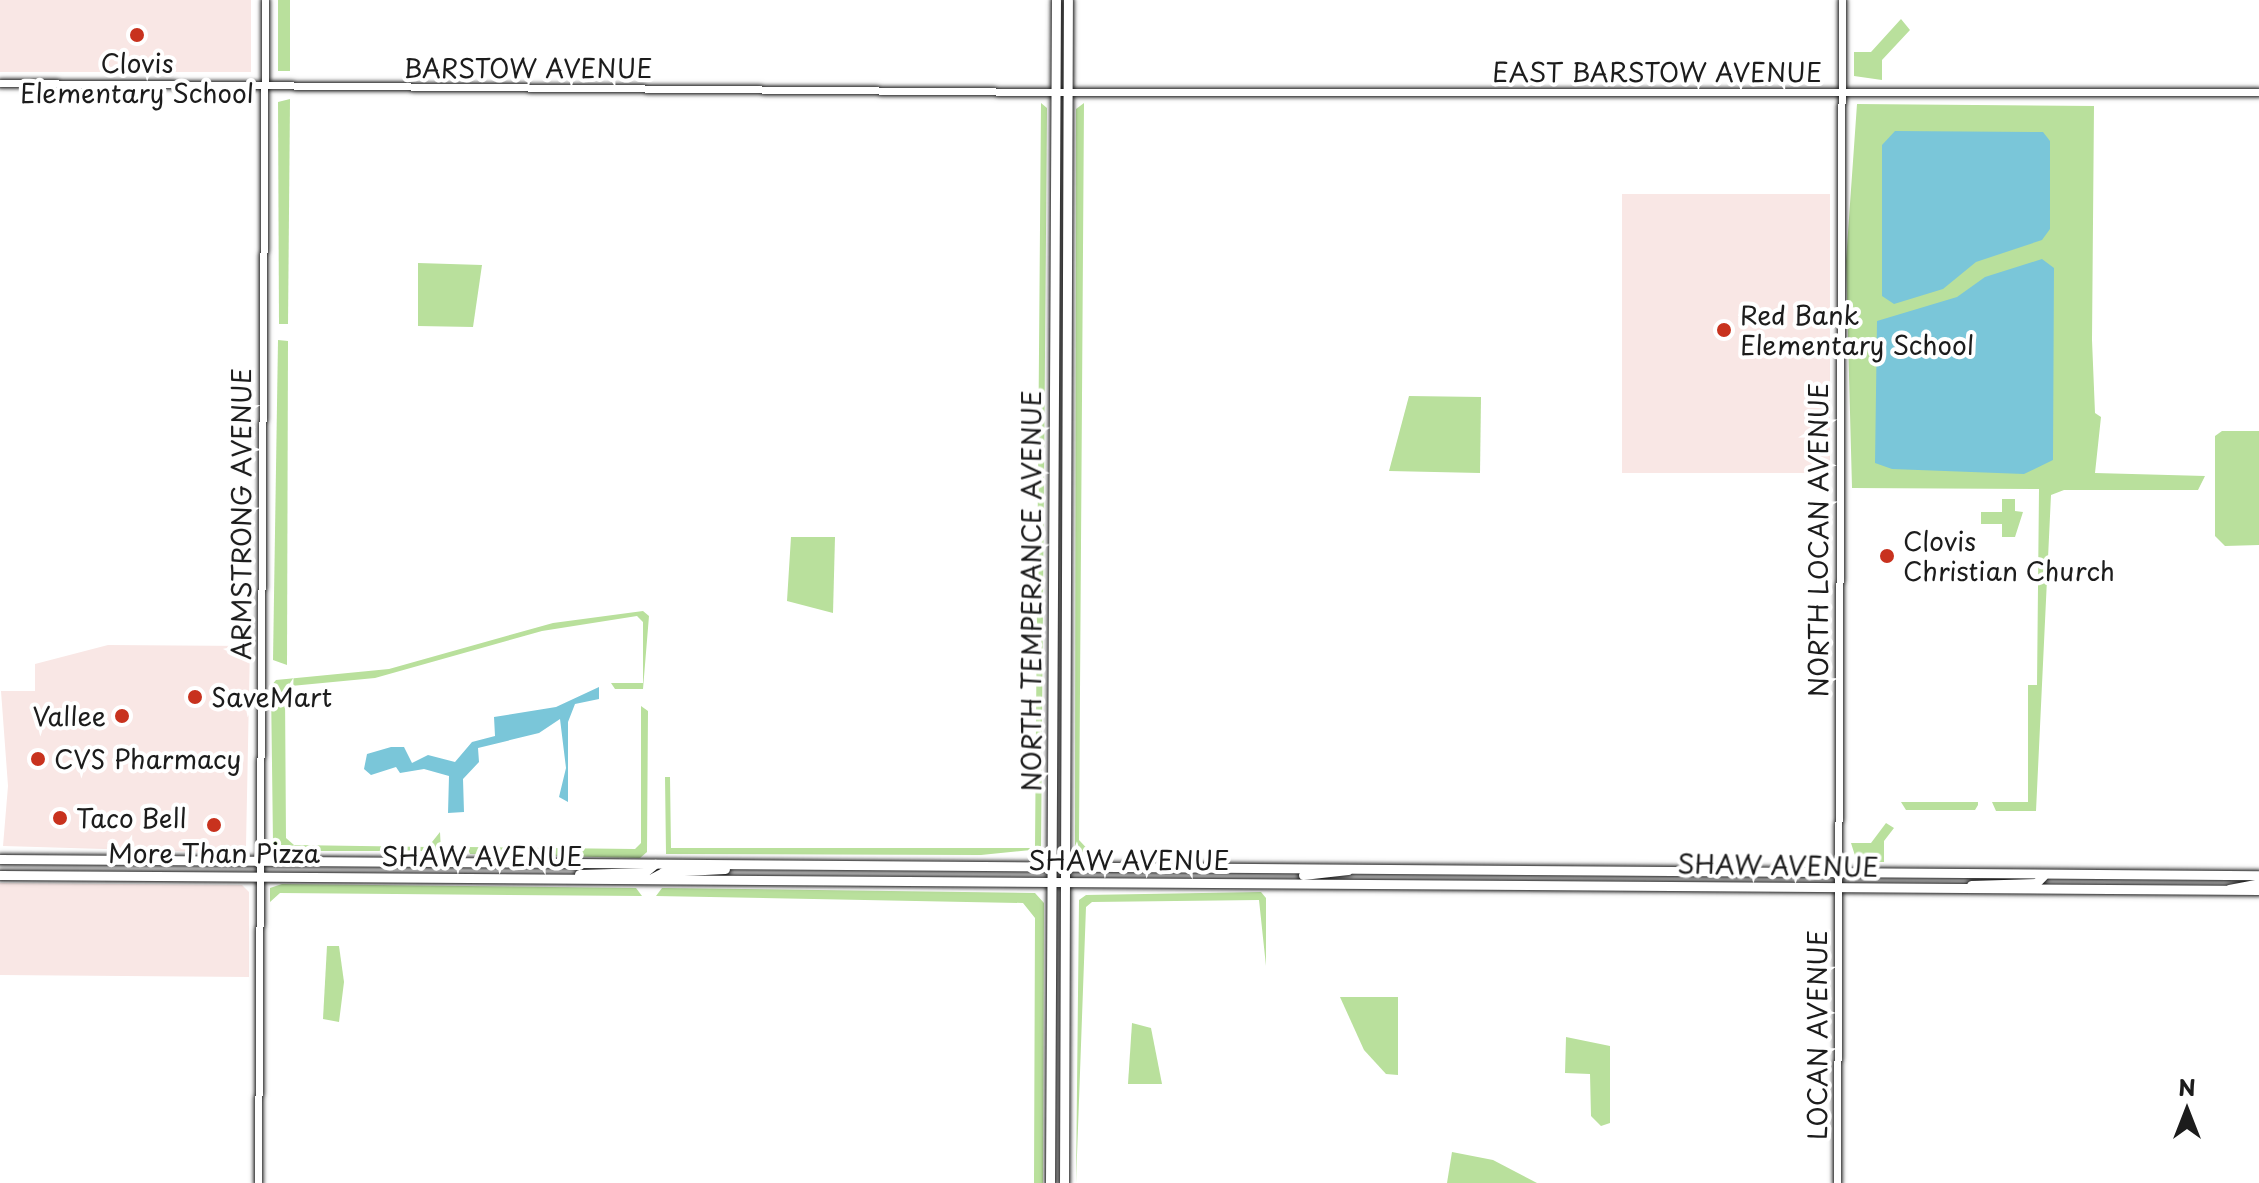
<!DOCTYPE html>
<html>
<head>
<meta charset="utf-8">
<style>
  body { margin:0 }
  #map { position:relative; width:2259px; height:1183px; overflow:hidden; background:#fff; font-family:"Playpen Sans",sans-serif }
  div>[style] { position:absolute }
  .built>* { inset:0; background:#f9e7e5; transform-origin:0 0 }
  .green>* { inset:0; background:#b9e09c; transform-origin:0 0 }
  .water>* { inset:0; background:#7ac6d9 }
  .roads { filter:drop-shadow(0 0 2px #1c1c1c) drop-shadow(0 0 2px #1c1c1c) }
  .minor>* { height:7px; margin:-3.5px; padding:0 3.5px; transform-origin:3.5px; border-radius:3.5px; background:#fff }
  .major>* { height:9px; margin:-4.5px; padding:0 4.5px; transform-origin:4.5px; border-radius:4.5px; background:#fff }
  .dots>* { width:22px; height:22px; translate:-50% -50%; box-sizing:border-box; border:4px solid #fff; border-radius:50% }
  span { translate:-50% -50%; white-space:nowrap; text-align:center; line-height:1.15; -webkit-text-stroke:8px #fff; paint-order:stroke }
  .poi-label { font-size:26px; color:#1c1c1c }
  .left { translate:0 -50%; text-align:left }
  .right { translate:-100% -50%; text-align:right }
  .street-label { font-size:26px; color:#1c1c1c }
  .north { position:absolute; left:2147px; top:1071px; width:80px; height:80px; -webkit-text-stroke:6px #fff; paint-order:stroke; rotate:0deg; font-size:22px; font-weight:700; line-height:32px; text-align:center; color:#1c1c1c }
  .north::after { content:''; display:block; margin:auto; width:28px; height:36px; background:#1c1c1c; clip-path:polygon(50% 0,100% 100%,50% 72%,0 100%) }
</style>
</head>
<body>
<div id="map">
  <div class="built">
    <i style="left:0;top:0;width:251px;height:72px"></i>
    <i style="left:1830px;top:194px;width:279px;height:208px;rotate:90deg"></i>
    <i style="clip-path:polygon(108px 645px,250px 646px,246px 846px,240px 853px,3px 846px,8px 786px,1px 691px,35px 691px,35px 664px)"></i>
    <i style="clip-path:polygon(0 883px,242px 885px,249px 892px,249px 977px,0 975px)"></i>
  </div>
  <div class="green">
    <i style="left:278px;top:0;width:12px;height:71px"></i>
    <i style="clip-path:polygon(1901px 19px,1910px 30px,1882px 60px,1882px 80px,1854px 76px,1854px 52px,1871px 52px)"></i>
    <i style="clip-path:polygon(290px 99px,288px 324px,279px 324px,278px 102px)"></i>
    <i style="clip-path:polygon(1041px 103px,1047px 108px,1041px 849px,981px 855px,666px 854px,665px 777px,670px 777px,671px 848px,1035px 848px)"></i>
    <i style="clip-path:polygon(1084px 103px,1079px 840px,1094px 856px,1075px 850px,1076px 109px)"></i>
    <i style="clip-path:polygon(1857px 104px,2094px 106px,2092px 340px,2095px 413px,2101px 417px,2095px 473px,2205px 476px,2198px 490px,2064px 490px,2051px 495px,2036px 811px,1996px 811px,1992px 802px,2028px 802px,2028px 685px,2037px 685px,2039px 489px,1852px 488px,1846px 261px)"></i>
    <i style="clip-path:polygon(418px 263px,482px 265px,473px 327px,418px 326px)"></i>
    <i style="clip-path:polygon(278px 340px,288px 341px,287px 665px,273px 660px)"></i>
    <i style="clip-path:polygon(1409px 396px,1481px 397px,1480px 473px,1389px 471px)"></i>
    <i style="clip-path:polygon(2222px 431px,2259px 431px,2259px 545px,2225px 546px,2215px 536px,2215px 436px)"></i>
    <i style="clip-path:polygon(2002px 499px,2015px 499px,2015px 511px,2023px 512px,2015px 537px,2002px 537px,2002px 524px,1981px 524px,1981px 512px,2002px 512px)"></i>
    <i style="clip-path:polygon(791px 537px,835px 537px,833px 613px,787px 601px)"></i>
    <i style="clip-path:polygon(643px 611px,649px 616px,643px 689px,615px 689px,611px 683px,643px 683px,643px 622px,637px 616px,542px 631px,375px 678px,291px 686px,285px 693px,286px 838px,294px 845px,428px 847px,440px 832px,441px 851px,280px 851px,273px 844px,271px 686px,276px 680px,389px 669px,553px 623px)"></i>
    <i style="clip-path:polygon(641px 706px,648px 711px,647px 852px,640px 858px,470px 854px,467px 847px,635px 849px,641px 843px)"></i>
    <i style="clip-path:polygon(1901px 802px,1978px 802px,1978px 805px,1975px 810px,1906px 810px)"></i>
    <i style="clip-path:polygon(1886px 823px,1894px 828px,1884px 841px,1884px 862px,1857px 862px,1851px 843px,1871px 843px)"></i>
    <i style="clip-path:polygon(282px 884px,636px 888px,642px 896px,280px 893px,270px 902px,270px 888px)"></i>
    <i style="clip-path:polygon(662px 888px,1035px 893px,1044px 903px,1043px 1183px,1034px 1183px,1035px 918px,1023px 903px,656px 896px)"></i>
    <i style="clip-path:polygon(1261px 892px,1266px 898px,1266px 966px,1259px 900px,1092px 902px,1086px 907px,1076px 1183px,1079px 900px,1086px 895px)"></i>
    <i style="clip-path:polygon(327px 946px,339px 946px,344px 982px,339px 1022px,323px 1019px)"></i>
    <i style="clip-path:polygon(1340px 997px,1398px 997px,1398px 1075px,1386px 1074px,1364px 1050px)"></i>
    <i style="clip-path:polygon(1132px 1023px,1151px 1028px,1162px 1084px,1128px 1084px)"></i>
    <i style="clip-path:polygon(1566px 1037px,1610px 1046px,1610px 1123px,1601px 1126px,1591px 1116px,1590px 1074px,1565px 1073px)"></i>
    <i style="clip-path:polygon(1452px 1152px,1493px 1160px,1537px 1183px,1447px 1183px)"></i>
  </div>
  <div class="water">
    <i style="clip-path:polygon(1895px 131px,2043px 132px,2050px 141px,2050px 229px,2042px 240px,1976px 262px,1943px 289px,1894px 304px,1882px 296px,1882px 145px)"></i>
    <i style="clip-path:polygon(2042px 259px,2054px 268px,2053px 460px,2024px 474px,1892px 469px,1875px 463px,1877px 321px,1957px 297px,1985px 277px)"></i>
    <i style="clip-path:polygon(599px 687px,599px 699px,575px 704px,568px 722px,568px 802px,559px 797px,566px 768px,560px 719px,539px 733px,478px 748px,479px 762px,463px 779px,464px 812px,448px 813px,449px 776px,424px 769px,400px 773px,396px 767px,371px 775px,364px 769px,367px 754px,391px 747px,404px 747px,412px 763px,428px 755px,455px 762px,472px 742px,495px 736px,494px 717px,556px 707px)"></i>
  </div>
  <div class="roads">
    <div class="minor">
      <i style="left:0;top:83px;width:1056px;rotate:0.49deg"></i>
      <i style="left:1056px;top:92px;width:1203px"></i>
      <i style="left:258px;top:1183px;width:1183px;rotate:-89.66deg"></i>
      <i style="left:1837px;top:1183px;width:1183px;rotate:-89.76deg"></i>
    </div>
    <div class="major">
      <i style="left:0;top:859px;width:2259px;rotate:0.41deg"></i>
      <i style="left:579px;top:874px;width:66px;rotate:-1.7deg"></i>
      <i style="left:645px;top:872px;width:13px;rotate:-39deg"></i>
      <i style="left:0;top:875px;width:2259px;rotate:0.38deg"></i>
      <i style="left:1303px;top:875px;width:45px;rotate:-6.3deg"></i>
      <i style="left:650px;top:879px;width:15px;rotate:-28deg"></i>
      <i style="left:663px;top:872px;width:62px;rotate:-2.8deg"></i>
      <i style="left:1971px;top:885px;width:65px;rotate:-1.8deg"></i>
      <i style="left:2036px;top:883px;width:10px;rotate:-45deg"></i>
      <i style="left:2229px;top:889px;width:31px;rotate:-11deg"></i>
      <i style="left:1050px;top:1183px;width:1183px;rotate:-89.71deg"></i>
      <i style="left:1064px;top:1183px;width:1183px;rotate:-89.81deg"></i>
    </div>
  </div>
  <div class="dots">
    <i style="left:137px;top:35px;background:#c8321e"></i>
    <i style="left:1724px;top:330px;background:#c8321e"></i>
    <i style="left:1887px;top:556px;background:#c8321e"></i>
    <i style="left:195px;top:697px;background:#c8321e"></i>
    <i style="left:122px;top:716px;background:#c8321e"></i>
    <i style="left:38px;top:759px;background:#c8321e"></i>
    <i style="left:60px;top:818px;background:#c8321e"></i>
    <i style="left:214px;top:825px;background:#c8321e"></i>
  </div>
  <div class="poi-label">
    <span style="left:137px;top:78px">Clovis<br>Elementary School</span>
    <span class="left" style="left:1740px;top:330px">Red Bank<br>Elementary School</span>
    <span class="left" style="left:1903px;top:556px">Clovis<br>Christian Church</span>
    <span class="left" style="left:211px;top:697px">SaveMart</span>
    <span class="right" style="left:106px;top:716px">Vallee</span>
    <span class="left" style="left:54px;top:759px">CVS Pharmacy</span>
    <span class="left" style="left:76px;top:818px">Taco Bell</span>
    <span style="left:214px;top:853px">More Than Pizza</span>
  </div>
  <div class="street-label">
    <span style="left:528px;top:68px">BARSTOW AVENUE</span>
    <span style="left:1657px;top:72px">EAST BARSTOW AVENUE</span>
    <span style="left:241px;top:514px;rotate:-90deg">ARMSTRONG AVENUE</span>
    <span style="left:1818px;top:540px;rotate:-90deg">NORTH LOCAN AVENUE</span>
    <span style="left:1031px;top:591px;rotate:-90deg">NORTH TEMPERANCE AVENUE</span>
    <span style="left:482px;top:856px">SHAW AVENUE</span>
    <span style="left:1129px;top:860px">SHAW AVENUE</span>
    <span style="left:1778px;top:865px;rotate:1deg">SHAW AVENUE</span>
    <span style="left:1817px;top:1035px;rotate:-90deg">LOCAN AVENUE</span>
  </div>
  <div class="north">N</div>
</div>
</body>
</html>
